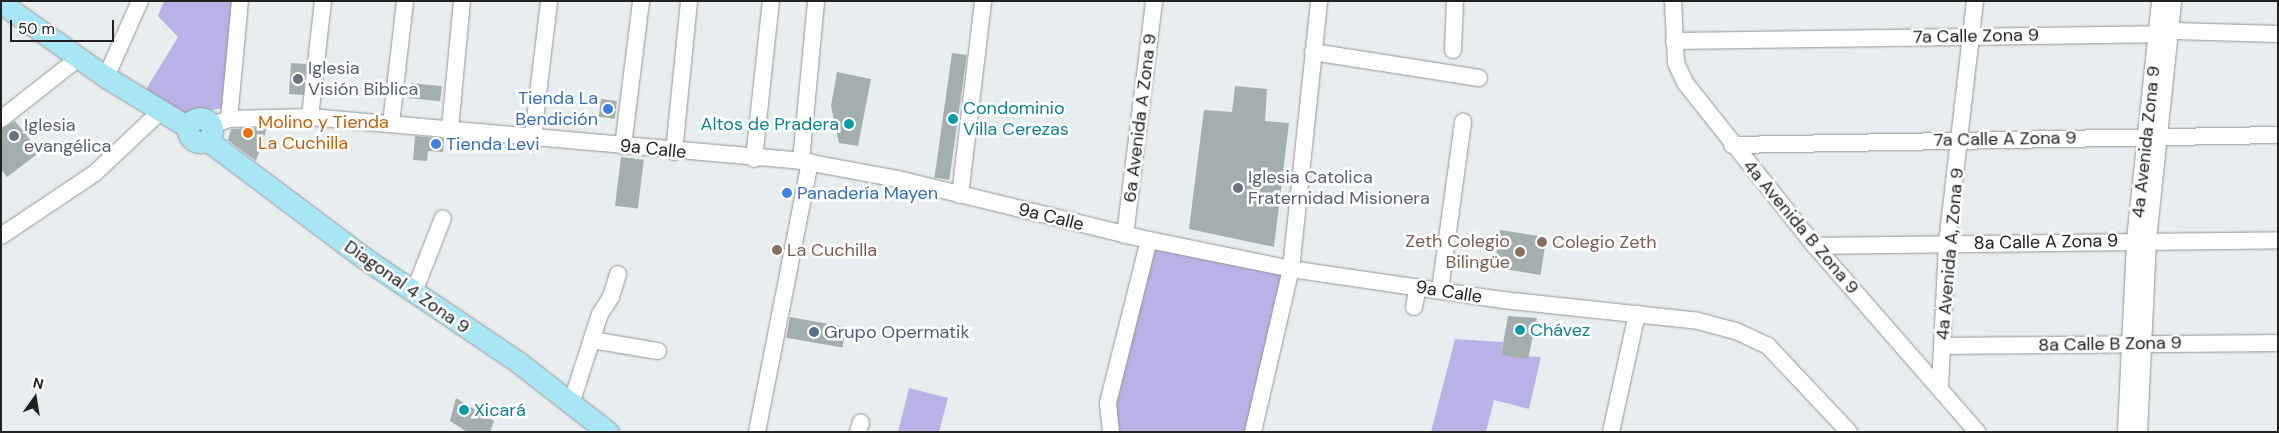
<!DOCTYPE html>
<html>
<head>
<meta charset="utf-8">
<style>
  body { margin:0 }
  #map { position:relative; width:2279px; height:433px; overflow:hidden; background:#e8eef0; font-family:"DM Sans",sans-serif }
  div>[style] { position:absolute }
  .grass>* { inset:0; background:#b9b2e6 }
  .building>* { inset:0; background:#a3aeaf; transform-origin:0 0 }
  .roads { filter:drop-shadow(0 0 1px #959595) drop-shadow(0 0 1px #959595) }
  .minor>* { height:16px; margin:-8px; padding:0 8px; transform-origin:8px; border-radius:8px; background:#fff }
  .major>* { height:21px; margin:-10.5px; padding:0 10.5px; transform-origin:10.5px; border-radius:10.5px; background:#a8e6f5 }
  .major>.ring { margin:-10.5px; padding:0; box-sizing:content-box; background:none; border:21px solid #a8e6f5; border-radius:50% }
  .dots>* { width:14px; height:14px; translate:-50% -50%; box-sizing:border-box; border:2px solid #fff; border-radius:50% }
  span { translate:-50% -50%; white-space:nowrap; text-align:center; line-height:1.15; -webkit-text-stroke:5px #fff; paint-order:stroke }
  .street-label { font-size:18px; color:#212121 }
  .worship-label { font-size:18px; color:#5b616d }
  .left { translate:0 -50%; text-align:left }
  .shop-label { font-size:18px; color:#366cbe }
  .right { translate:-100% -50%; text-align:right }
  .culture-label { font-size:18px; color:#0d838f }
  .food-label { font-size:18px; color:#c56008 }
  .education-label { font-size:18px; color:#785e54 }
  .service-label { font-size:18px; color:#4e5e75 }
  .frame { position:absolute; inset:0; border:2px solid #212121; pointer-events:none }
  .north { position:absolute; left:10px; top:373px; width:50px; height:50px; -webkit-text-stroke:4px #fff; paint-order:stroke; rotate:13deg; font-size:14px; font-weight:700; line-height:20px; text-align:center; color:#212121 }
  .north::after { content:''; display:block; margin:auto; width:18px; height:22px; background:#212121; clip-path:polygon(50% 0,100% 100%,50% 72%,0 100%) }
  .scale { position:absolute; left:10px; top:20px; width:104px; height:22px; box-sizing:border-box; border:2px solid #212121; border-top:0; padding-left:6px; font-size:15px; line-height:18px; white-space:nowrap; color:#212121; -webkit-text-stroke:4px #fff; paint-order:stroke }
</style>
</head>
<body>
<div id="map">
  <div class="grass">
    <i style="clip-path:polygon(164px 1px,234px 1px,223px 108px,183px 115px,145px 91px,178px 37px,158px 16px)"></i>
    <i style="clip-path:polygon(1152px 248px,1286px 273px,1250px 432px,1115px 432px,1110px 407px)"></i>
    <i style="clip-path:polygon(1455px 339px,1503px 342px,1501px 355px,1541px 357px,1529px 409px,1494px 400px,1486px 432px,1431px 432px)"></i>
    <i style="clip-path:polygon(909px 388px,948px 398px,939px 432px,898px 432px)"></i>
  </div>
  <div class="building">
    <i style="left:952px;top:53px;width:15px;height:126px;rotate:8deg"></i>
    <i style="left:291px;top:63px;width:15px;height:31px;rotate:4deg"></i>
    <i style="clip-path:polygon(837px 72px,871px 79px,858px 146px,839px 143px,831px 106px)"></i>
    <i style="left:411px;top:83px;width:31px;height:15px;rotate:6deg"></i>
    <i style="clip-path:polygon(1235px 86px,1267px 89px,1265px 121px,1289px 123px,1274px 247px,1189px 229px,1204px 110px,1232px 112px)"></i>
    <i style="left:601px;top:99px;width:16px;height:18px;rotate:7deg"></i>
    <i style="clip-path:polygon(15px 121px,40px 152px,7px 177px,1px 169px,1px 129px)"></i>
    <i style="clip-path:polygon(267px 128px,256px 161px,228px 140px,231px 129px)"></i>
    <i style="clip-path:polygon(415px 136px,444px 139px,443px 152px,428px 151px,427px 161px,413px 160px)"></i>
    <i style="left:621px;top:157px;width:23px;height:49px;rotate:7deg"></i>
    <i style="left:1500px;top:230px;width:47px;height:38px;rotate:9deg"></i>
    <i style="clip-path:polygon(1508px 316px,1537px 318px,1528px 359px,1501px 355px)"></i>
    <i style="left:790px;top:317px;width:57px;height:21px;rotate:10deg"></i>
    <i style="clip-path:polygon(456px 398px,494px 421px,490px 432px,467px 432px,450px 421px)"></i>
  </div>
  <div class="roads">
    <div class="minor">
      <i style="left:1673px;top:1px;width:62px;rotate:87.2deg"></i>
      <i style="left:1676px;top:63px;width:23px;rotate:65deg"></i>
      <i style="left:1686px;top:84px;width:207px;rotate:51.5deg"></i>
      <i style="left:1815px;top:246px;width:247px;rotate:48.9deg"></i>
      <i style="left:1674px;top:41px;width:484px;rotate:-0.8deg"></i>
      <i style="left:2158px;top:34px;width:13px;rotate:-13deg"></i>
      <i style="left:2171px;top:31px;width:107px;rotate:1.6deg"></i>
      <i style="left:1453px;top:50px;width:49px;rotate:-87.7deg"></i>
      <i style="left:1313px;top:52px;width:168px;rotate:8.9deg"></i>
      <i style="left:106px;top:77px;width:83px;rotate:-65.9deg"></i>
      <i style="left:310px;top:117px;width:117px;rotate:-83.6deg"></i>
      <i style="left:1px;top:119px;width:100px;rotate:-38.1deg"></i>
      <i style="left:229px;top:119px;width:119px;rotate:-84.7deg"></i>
      <i style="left:391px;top:124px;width:124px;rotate:-83.5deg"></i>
      <i style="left:212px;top:125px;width:18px;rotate:-19deg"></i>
      <i style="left:229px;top:119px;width:81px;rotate:-1.4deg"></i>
      <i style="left:310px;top:117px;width:493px;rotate:5.1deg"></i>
      <i style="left:801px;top:161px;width:99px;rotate:10.5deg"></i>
      <i style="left:898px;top:179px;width:258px;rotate:13.7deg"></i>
      <i style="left:1149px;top:240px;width:145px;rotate:11.5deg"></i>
      <i style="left:1291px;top:269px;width:214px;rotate:8.3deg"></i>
      <i style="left:1503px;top:300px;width:196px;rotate:6.1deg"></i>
      <i style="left:1698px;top:321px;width:39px;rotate:15deg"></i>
      <i style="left:1736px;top:331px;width:35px;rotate:25deg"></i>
      <i style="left:1768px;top:346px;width:118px;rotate:46.7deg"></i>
      <i style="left:450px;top:128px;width:128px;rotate:-84.6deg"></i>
      <i style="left:533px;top:136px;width:136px;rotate:-83.2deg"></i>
      <i style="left:1732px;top:145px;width:546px;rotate:-1.05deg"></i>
      <i style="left:623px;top:146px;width:146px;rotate:-82.9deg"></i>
      <i style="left:674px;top:152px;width:152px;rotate:-84.3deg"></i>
      <i style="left:754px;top:159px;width:159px;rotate:-83.9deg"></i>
      <i style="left:801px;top:161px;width:161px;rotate:-84.6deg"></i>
      <i style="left:960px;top:195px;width:195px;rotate:-83.2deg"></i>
      <i style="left:1125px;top:235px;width:236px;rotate:-82.9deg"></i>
      <i style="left:1px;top:236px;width:113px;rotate:-33.8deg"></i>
      <i style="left:95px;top:173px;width:91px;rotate:-43.2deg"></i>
      <i style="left:1815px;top:246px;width:463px;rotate:-0.7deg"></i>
      <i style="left:1440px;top:290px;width:170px;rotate:-82.2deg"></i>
      <i style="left:414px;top:292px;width:79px;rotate:-68.6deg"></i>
      <i style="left:1414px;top:307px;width:20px;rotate:-79deg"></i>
      <i style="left:592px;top:340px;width:67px;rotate:9.5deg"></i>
      <i style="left:1942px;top:346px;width:336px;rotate:-0.5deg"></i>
      <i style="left:1940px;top:387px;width:144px;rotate:-87.2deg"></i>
      <i style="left:1947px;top:243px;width:244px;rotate:-83.4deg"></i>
      <i style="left:572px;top:401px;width:91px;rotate:-72.2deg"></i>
      <i style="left:600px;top:314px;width:20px;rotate:-57deg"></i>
      <i style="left:611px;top:297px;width:24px;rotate:-73deg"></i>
      <i style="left:757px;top:432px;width:275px;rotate:-78.9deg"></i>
      <i style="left:858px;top:432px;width:10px;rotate:-73deg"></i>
      <i style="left:1111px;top:432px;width:29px;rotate:-96deg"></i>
      <i style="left:1108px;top:403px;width:168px;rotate:-75.9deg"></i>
      <i style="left:1253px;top:432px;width:167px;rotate:-76.9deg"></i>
      <i style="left:1291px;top:269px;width:269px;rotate:-84deg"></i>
      <i style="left:1611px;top:432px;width:121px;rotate:-77.6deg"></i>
      <i style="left:2126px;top:432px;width:192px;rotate:-87.3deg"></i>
      <i style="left:2135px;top:240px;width:240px;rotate:-84deg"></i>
      <i style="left:2139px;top:432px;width:192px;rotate:-87.3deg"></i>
      <i style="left:2148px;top:240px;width:240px;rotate:-84deg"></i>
    </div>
    <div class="major">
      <i style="left:1px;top:3px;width:128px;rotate:35.2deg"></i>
      <i style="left:106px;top:77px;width:96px;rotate:31.4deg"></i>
      <i class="ring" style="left:188px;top:118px;width:3px;height:3px"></i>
      <i style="left:207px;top:140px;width:196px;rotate:36.9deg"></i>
      <i style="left:364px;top:258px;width:186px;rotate:34deg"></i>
      <i style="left:518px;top:362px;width:114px;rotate:37.9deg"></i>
    </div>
  </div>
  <div class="dots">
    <i style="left:298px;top:79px;background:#6b7280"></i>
    <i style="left:608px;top:109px;background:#3f7fe0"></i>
    <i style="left:953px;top:119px;background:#0f9aa8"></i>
    <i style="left:849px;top:124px;background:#0f9aa8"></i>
    <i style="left:248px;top:133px;background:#e8710a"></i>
    <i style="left:14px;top:136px;background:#6b7280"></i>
    <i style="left:436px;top:144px;background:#3f7fe0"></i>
    <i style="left:1238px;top:188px;background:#6b7280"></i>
    <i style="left:787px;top:193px;background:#3f7fe0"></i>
    <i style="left:1542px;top:242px;background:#8d6e63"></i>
    <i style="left:777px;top:250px;background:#8d6e63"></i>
    <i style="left:1520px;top:252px;background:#8d6e63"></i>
    <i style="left:1520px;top:330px;background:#0f9aa8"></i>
    <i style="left:814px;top:332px;background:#5c6f8a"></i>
    <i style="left:464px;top:410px;background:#0f9aa8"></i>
  </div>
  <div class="street-label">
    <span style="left:1976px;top:36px;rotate:-1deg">7a Calle Zona 9</span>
    <span style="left:1140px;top:118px;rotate:-83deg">6a Avenida A Zona 9</span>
    <span style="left:2005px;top:139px;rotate:-1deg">7a Calle A Zona 9</span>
    <span style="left:2146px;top:142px;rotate:-84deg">4a Avenida Zona 9</span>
    <span style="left:653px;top:149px;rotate:6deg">9a Calle</span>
    <span style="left:1051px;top:217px;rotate:14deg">9a Calle</span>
    <span style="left:1801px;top:227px;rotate:50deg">4a Avenida B Zona 9</span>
    <span style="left:2046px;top:242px;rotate:-1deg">8a Calle A Zona 9</span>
    <span style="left:1950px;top:254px;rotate:-85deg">4a Avenida A, Zona 9</span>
    <span style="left:407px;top:287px;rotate:35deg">Diagonal 4 Zona 9</span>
    <span style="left:1449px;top:292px;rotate:9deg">9a Calle</span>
    <span style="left:2110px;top:344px;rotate:-1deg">8a Calle B Zona 9</span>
  </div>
  <div class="worship-label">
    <span class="left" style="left:308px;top:79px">Iglesia<br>Visión Biblica</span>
    <span class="left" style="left:24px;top:136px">Iglesia<br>evangélica</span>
    <span class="left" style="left:1248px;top:188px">Iglesia Catolica<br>Fraternidad Misionera</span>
  </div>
  <div class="shop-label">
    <span class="right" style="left:598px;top:109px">Tienda La<br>Bendición</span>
    <span class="left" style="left:446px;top:144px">Tienda Levi</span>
    <span class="left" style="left:797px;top:193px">Panadería Mayen</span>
  </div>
  <div class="culture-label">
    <span class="left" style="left:963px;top:119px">Condominio<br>Villa Cerezas</span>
    <span class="right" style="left:839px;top:124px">Altos de Pradera</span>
    <span class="left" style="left:1530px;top:330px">Chávez</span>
    <span class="left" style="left:474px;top:410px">Xicará</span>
  </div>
  <div class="food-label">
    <span class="left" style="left:258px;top:133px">Molino y Tienda<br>La Cuchilla</span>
  </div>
  <div class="education-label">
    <span class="right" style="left:1510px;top:252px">Zeth Colegio<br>Bilingüe</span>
    <span class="left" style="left:1552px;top:242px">Colegio Zeth</span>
    <span class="left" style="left:787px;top:250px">La Cuchilla</span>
  </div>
  <div class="service-label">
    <span class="left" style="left:824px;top:332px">Grupo Opermatik</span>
  </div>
  <div class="frame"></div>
  <div class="north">N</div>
  <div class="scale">50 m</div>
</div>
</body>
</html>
